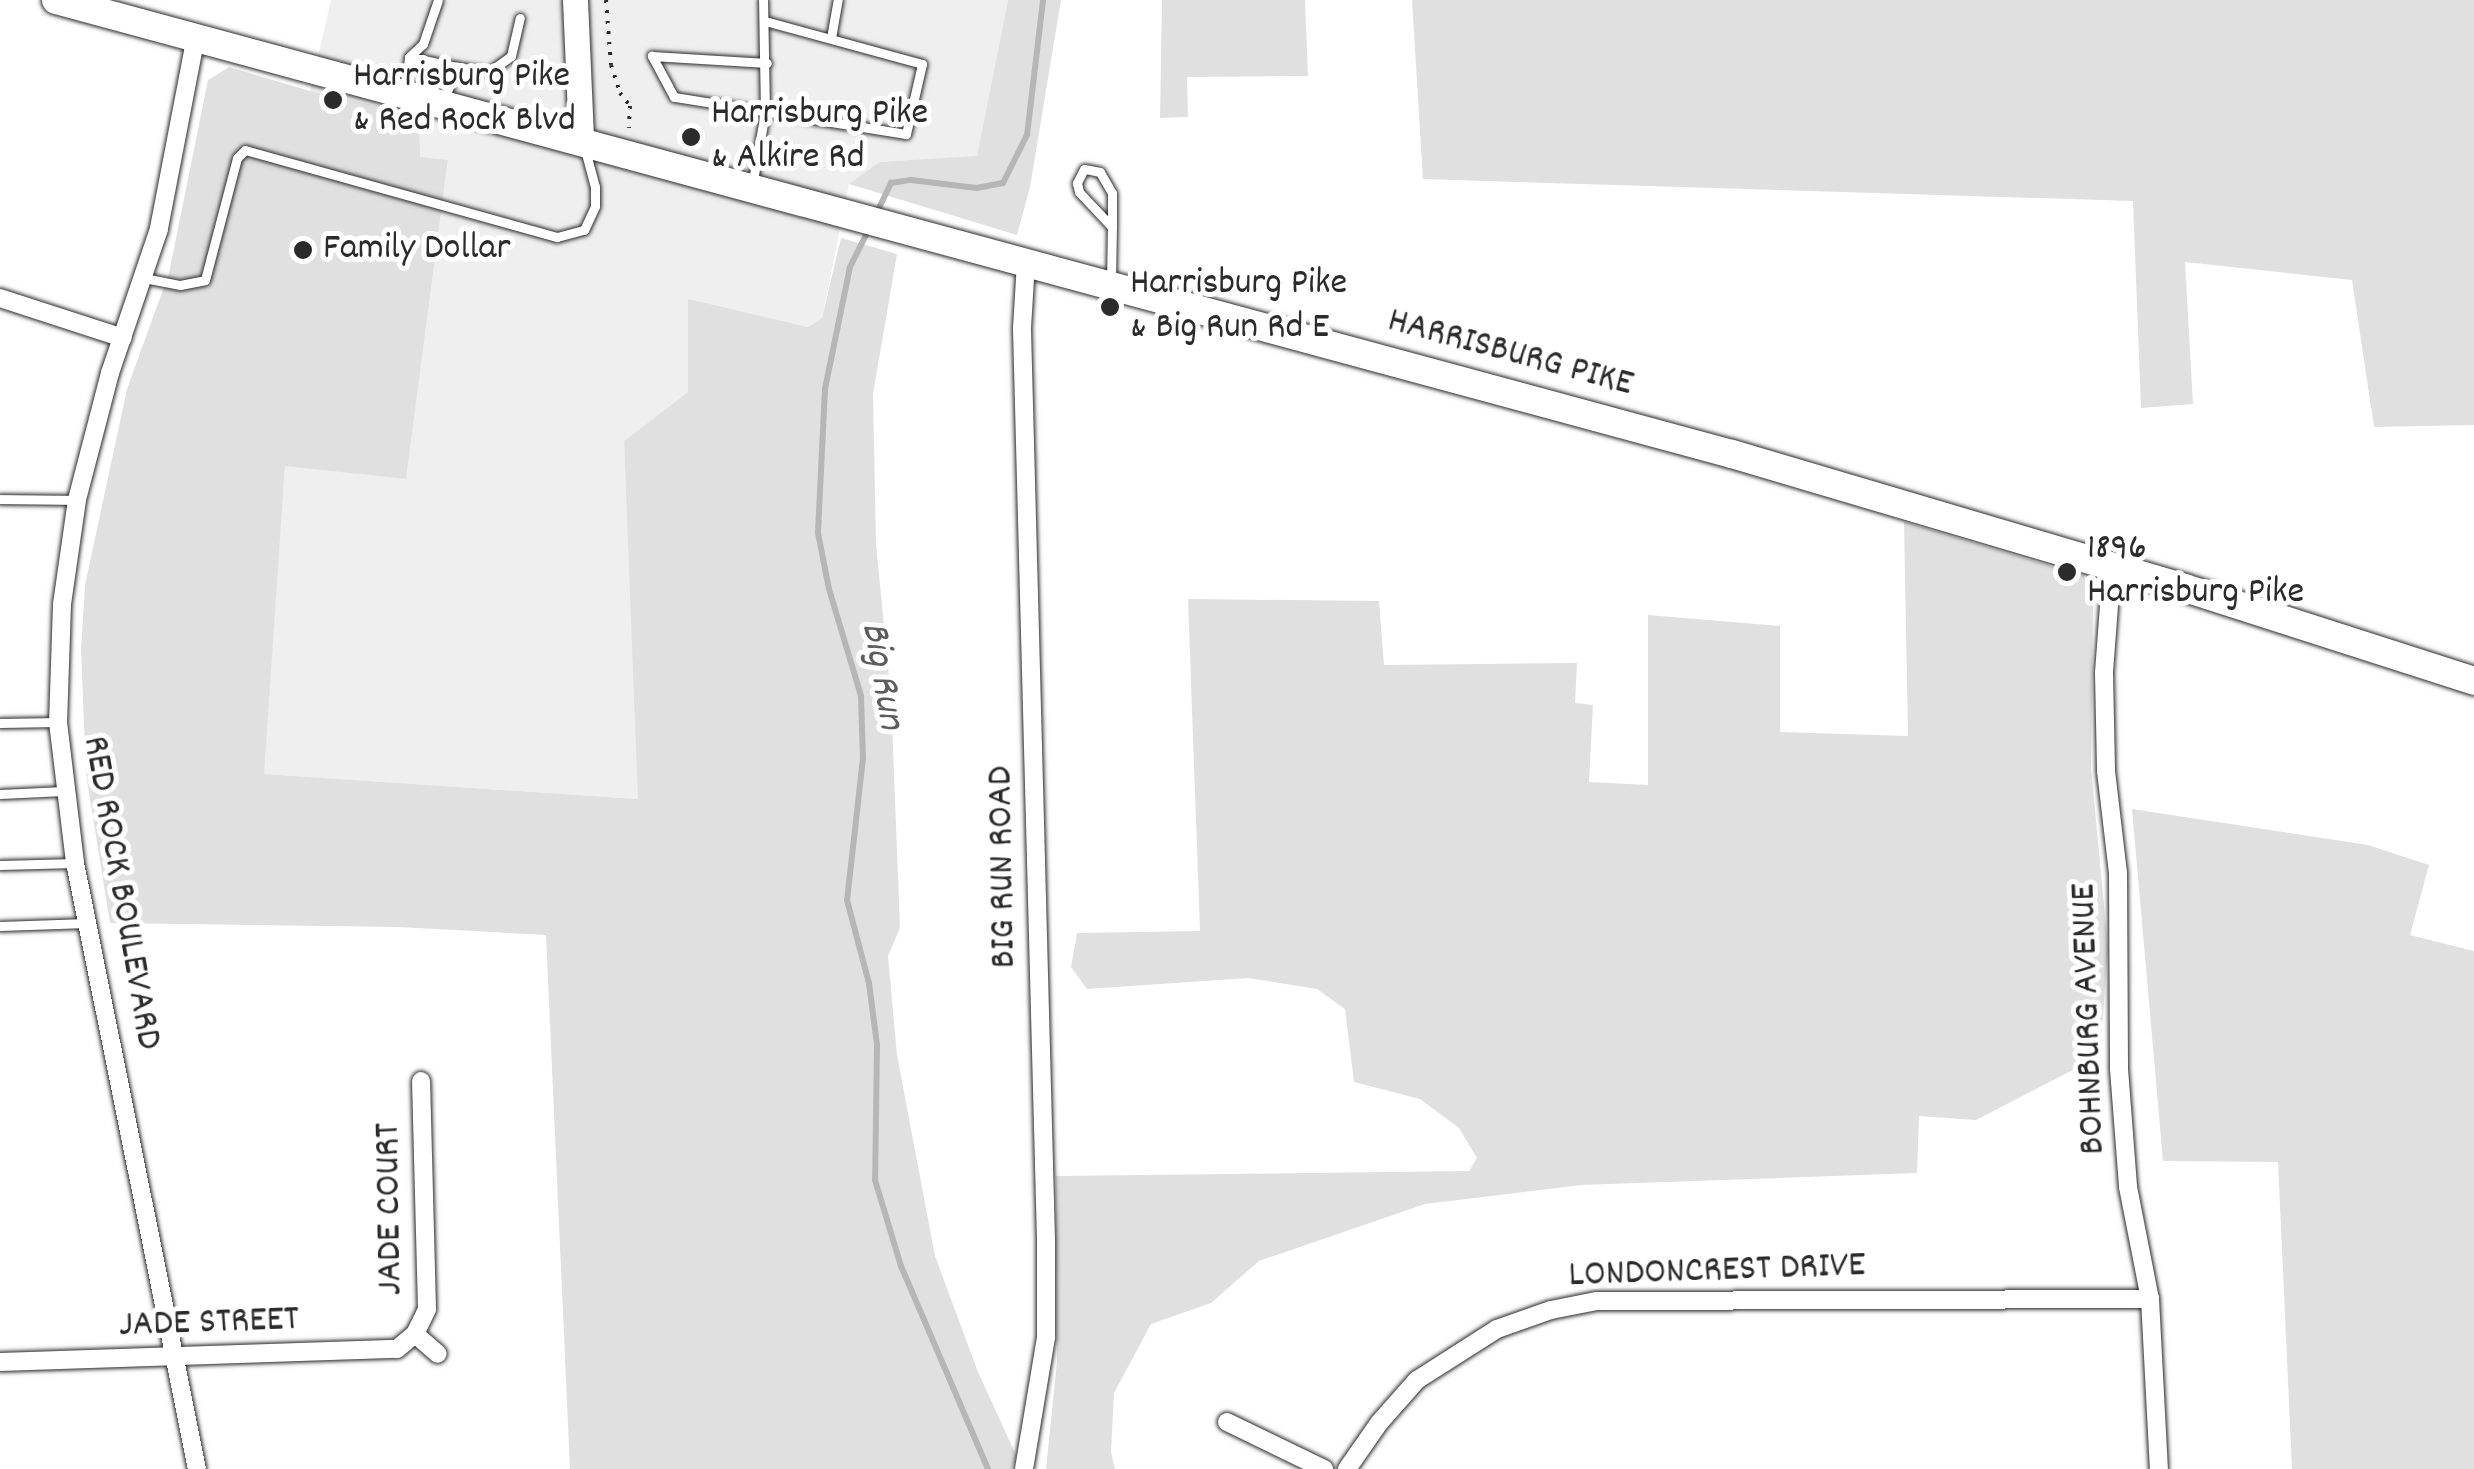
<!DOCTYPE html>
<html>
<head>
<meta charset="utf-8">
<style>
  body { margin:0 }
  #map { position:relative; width:2474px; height:1469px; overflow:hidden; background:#fff; font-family:Dekko,sans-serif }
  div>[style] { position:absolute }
  .built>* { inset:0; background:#efefef }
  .green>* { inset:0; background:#e0e0e0 }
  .stream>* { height:6px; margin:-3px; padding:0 3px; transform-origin:3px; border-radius:3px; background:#b6b6b6 }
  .path>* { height:4px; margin-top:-2px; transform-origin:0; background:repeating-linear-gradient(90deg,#2b2b2b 0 2.5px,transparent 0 10.5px) }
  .roads { filter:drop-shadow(0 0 2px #2b2b2b) drop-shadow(0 0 2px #2b2b2b) }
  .service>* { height:9px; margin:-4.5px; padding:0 4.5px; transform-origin:4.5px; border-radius:4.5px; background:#fff }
  .minor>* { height:18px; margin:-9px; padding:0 9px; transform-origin:9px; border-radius:9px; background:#fff }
  .secondary>* { height:25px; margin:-12.5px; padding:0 12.5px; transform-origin:12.5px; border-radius:12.5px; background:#fff }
  .primary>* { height:28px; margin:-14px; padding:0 14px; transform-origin:14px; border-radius:14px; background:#fff }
  .dots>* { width:28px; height:28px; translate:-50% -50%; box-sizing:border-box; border:5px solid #fff; border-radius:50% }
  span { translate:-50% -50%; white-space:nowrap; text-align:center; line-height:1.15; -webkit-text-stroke:10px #fff; paint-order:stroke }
  .poi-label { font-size:38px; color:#2b2b2b }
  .left { translate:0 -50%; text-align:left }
  .street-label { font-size:38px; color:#2b2b2b }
  .water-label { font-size:40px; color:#5c5c5c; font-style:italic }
</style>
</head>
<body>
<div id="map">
  <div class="built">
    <i style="clip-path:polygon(331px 0,1008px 0,977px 157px,879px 162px,849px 184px,822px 318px,808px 327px,688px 300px,688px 392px,624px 441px,639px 799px,263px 774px,285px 465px,406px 478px,448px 161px,419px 157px,419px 115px,310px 91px)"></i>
  </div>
  <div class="green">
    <i style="clip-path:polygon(1008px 0,1061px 0,1030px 187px,1017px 235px,849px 184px,879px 162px,977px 156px)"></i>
    <i style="clip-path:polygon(1162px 0,1305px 0,1308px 76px,1187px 77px,1188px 117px,1160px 118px)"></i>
    <i style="clip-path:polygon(1412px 0,2474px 0,2474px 425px,2374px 427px,2352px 280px,2185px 262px,2193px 404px,2141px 408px,2133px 201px,1423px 179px)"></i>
    <i style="clip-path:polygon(229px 67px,310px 91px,419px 115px,420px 157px,448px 160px,406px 479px,285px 466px,264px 774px,638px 799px,624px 441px,688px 392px,688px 299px,808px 327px,822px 318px,841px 238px,897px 254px,873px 394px,876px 544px,891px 697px,900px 928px,888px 956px,897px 1055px,935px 1256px,978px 1372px,1016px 1455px,1012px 1469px,570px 1469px,546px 935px,398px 927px,110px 923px,86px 774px,81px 649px,85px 585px,127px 389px,169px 273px,208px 80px)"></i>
    <i style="clip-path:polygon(1904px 522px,2084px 576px,2093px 603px,2091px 768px,2108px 948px,2100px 1056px,1976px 1120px,1919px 1116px,1917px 1173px,1581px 1185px,1425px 1204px,1259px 1261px,1211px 1303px,1151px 1324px,1114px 1393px,1111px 1452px,1115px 1469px,1046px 1469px,1057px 1362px,1056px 1176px,1469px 1171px,1477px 1158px,1459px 1128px,1420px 1099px,1354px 1082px,1345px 1009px,1317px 989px,1248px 978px,1087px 989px,1071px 967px,1077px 933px,1200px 931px,1188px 599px,1379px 601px,1384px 665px,1577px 663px,1575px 703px,1593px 705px,1589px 782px,1648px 785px,1648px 615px,1780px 626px,1780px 732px,1908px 736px)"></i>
    <i style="clip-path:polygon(2132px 809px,2368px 845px,2429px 865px,2410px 935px,2474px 951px,2474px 1469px,2292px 1469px,2278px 1162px,2163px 1161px)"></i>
  </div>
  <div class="stream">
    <i style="left:875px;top:216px;width:37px;rotate:-64deg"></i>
    <i style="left:891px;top:183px;width:20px;rotate:-9deg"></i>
    <i style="left:911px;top:180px;width:66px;rotate:6.9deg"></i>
    <i style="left:977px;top:188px;width:26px;rotate:-11deg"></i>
    <i style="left:1003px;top:183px;width:54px;rotate:-63.4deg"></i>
    <i style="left:1027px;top:135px;width:136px;rotate:-83.2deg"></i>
    <i style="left:870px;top:227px;width:45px;rotate:116.6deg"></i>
    <i style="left:850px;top:267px;width:125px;rotate:101.6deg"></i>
    <i style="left:825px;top:389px;width:144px;rotate:92.8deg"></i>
    <i style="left:818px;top:533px;width:57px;rotate:78.9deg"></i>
    <i style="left:829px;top:589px;width:112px;rotate:73.3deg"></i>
    <i style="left:861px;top:696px;width:62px;rotate:88.2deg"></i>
    <i style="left:863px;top:758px;width:143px;rotate:96.4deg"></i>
    <i style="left:847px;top:900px;width:86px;rotate:75.2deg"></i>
    <i style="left:869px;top:983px;width:63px;rotate:82.6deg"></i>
    <i style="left:877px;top:1045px;width:135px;rotate:90.8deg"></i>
    <i style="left:875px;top:1180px;width:90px;rotate:73.2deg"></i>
    <i style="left:901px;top:1266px;width:221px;rotate:66.8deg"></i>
  </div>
  <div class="path">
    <i style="left:606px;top:0;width:65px;rotate:85.6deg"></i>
    <i style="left:611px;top:65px;width:29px;rotate:72deg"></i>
    <i style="left:620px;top:93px;width:16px;rotate:52deg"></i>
    <i style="left:630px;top:106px;width:22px;rotate:93deg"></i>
  </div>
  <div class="roads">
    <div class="service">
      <i style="left:765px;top:21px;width:163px;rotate:15.3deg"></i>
      <i style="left:922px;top:64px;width:72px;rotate:102.9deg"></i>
      <i style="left:906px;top:134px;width:235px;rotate:-170.9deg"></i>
      <i style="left:674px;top:97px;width:47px;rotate:-118.2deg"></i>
      <i style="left:652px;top:56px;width:115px;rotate:3.5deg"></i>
      <i style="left:831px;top:38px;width:39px;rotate:-80deg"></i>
      <i style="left:409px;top:57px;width:49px;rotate:11.8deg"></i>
      <i style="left:404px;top:90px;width:33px;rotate:-81deg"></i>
      <i style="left:409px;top:57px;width:19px;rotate:-43deg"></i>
      <i style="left:423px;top:44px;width:46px;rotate:-71.2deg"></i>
      <i style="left:444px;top:99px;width:35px;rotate:-68deg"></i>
      <i style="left:457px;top:67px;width:32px;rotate:9deg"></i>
      <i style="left:489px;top:72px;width:27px;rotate:-36deg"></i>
      <i style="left:511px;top:56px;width:39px;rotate:-77deg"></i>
      <i style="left:752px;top:186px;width:75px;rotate:-80deg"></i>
      <i style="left:765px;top:112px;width:112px;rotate:-91deg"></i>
      <i style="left:144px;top:278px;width:37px;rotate:11deg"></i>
      <i style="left:180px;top:285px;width:25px;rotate:-11deg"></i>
      <i style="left:205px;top:280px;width:126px;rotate:-75.3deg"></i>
      <i style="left:237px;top:158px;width:11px;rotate:-45deg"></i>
      <i style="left:245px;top:150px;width:324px;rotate:15.6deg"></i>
      <i style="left:557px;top:237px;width:28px;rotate:-15deg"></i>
      <i style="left:584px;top:230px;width:26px;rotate:-65deg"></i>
      <i style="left:595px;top:206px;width:19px;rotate:-90deg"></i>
      <i style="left:595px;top:187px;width:38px;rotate:-105deg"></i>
      <i style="left:1111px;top:282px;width:55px;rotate:-89deg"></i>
      <i style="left:1112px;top:227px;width:34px;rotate:-90deg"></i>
      <i style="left:1112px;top:193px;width:24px;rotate:-120deg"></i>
      <i style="left:1100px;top:172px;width:16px;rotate:-169deg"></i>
      <i style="left:1084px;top:169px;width:16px;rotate:117deg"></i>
      <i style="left:1077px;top:183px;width:9px;rotate:77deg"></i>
      <i style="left:1079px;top:192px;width:48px;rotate:46.7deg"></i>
      <i style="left:0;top:499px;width:77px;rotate:0.7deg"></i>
      <i style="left:0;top:723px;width:58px;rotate:-1deg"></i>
      <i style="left:0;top:794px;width:64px;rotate:-2.7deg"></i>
      <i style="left:0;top:865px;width:75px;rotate:-1.5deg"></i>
      <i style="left:0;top:926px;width:87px;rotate:-2deg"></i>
    </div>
    <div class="minor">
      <i style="left:196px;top:36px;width:197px;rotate:100.9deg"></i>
      <i style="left:159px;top:229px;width:152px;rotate:108.8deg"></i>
      <i style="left:110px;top:373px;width:131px;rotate:104.6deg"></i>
      <i style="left:77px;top:500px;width:105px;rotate:98.2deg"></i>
      <i style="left:62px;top:604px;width:118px;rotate:91.9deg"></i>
      <i style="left:58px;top:722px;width:142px;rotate:83.1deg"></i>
      <i style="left:75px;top:863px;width:618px;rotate:78.62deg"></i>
      <i style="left:0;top:298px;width:129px;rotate:18deg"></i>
      <i style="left:2112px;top:566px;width:107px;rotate:94.3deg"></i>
      <i style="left:2104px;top:673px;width:98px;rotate:88.8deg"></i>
      <i style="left:2106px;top:771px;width:103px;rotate:83.3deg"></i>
      <i style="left:2118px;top:873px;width:196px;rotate:89.7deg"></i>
      <i style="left:2119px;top:1069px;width:118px;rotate:85.6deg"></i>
      <i style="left:2128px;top:1187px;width:114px;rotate:78.9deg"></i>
      <i style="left:2150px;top:1299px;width:170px;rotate:87deg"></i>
      <i style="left:415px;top:1334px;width:30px;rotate:41deg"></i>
      <i style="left:0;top:1362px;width:397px;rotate:-1.9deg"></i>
      <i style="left:397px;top:1349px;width:23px;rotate:-40deg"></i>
      <i style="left:415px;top:1334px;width:28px;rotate:-64deg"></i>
      <i style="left:427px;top:1309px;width:228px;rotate:-91.5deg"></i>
      <i style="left:1227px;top:1422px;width:108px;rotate:25.9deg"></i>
      <i style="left:1024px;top:1469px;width:134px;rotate:-80.5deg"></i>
      <i style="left:1046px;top:1337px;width:97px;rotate:-90deg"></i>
      <i style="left:1046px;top:1240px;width:912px;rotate:-91.51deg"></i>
      <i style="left:1022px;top:328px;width:66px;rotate:-86.5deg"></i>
      <i style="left:1347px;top:1469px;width:56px;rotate:-55.2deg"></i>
      <i style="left:1379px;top:1423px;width:57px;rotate:-48.5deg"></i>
      <i style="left:1417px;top:1380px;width:95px;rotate:-32.5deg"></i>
      <i style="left:1497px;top:1329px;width:57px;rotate:-19.4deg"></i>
      <i style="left:1551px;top:1310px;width:47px;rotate:-11.1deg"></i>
      <i style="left:1597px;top:1301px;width:553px;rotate:-0.21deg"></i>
    </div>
    <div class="secondary">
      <i style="left:575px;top:0;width:140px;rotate:87.5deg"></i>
    </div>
    <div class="primary">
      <i style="left:56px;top:0;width:1736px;rotate:15.16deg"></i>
      <i style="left:1732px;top:454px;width:472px;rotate:16.5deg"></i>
      <i style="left:2185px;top:588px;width:304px;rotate:17.8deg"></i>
    </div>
  </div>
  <div class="dots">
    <i style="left:333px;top:100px;background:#2b2b2b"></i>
    <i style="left:691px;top:137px;background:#2b2b2b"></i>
    <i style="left:303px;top:250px;background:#2b2b2b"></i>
    <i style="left:1110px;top:307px;background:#2b2b2b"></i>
    <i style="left:2067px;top:572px;background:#2b2b2b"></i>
  </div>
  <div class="poi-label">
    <span class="left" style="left:353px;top:100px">Harrisburg Pike<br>&amp; Red Rock Blvd</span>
    <span class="left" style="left:711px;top:137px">Harrisburg Pike<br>&amp; Alkire Rd</span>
    <span class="left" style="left:323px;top:250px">Family Dollar</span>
    <span class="left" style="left:1130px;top:307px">Harrisburg Pike<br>&amp; Big Run Rd E</span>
    <span class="left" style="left:2087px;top:572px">1896<br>Harrisburg Pike</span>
  </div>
  <div class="street-label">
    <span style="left:1510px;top:354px;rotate:15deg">HARRISBURG PIKE</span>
    <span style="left:1004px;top:867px;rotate:-91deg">BIG RUN ROAD</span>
    <span style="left:120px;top:893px;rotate:80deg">RED ROCK BOULEVARD</span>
    <span style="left:2090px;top:1019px;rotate:-92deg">BOHNBURG AVENUE</span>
    <span style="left:391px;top:1209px;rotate:-91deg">JADE COURT</span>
    <span style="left:1717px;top:1272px;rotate:-2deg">LONDONCREST DRIVE</span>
    <span style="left:209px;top:1324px;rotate:-2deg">JADE STREET</span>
  </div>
  <div class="water-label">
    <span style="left:880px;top:676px;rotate:80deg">Big Run</span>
  </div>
</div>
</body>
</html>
